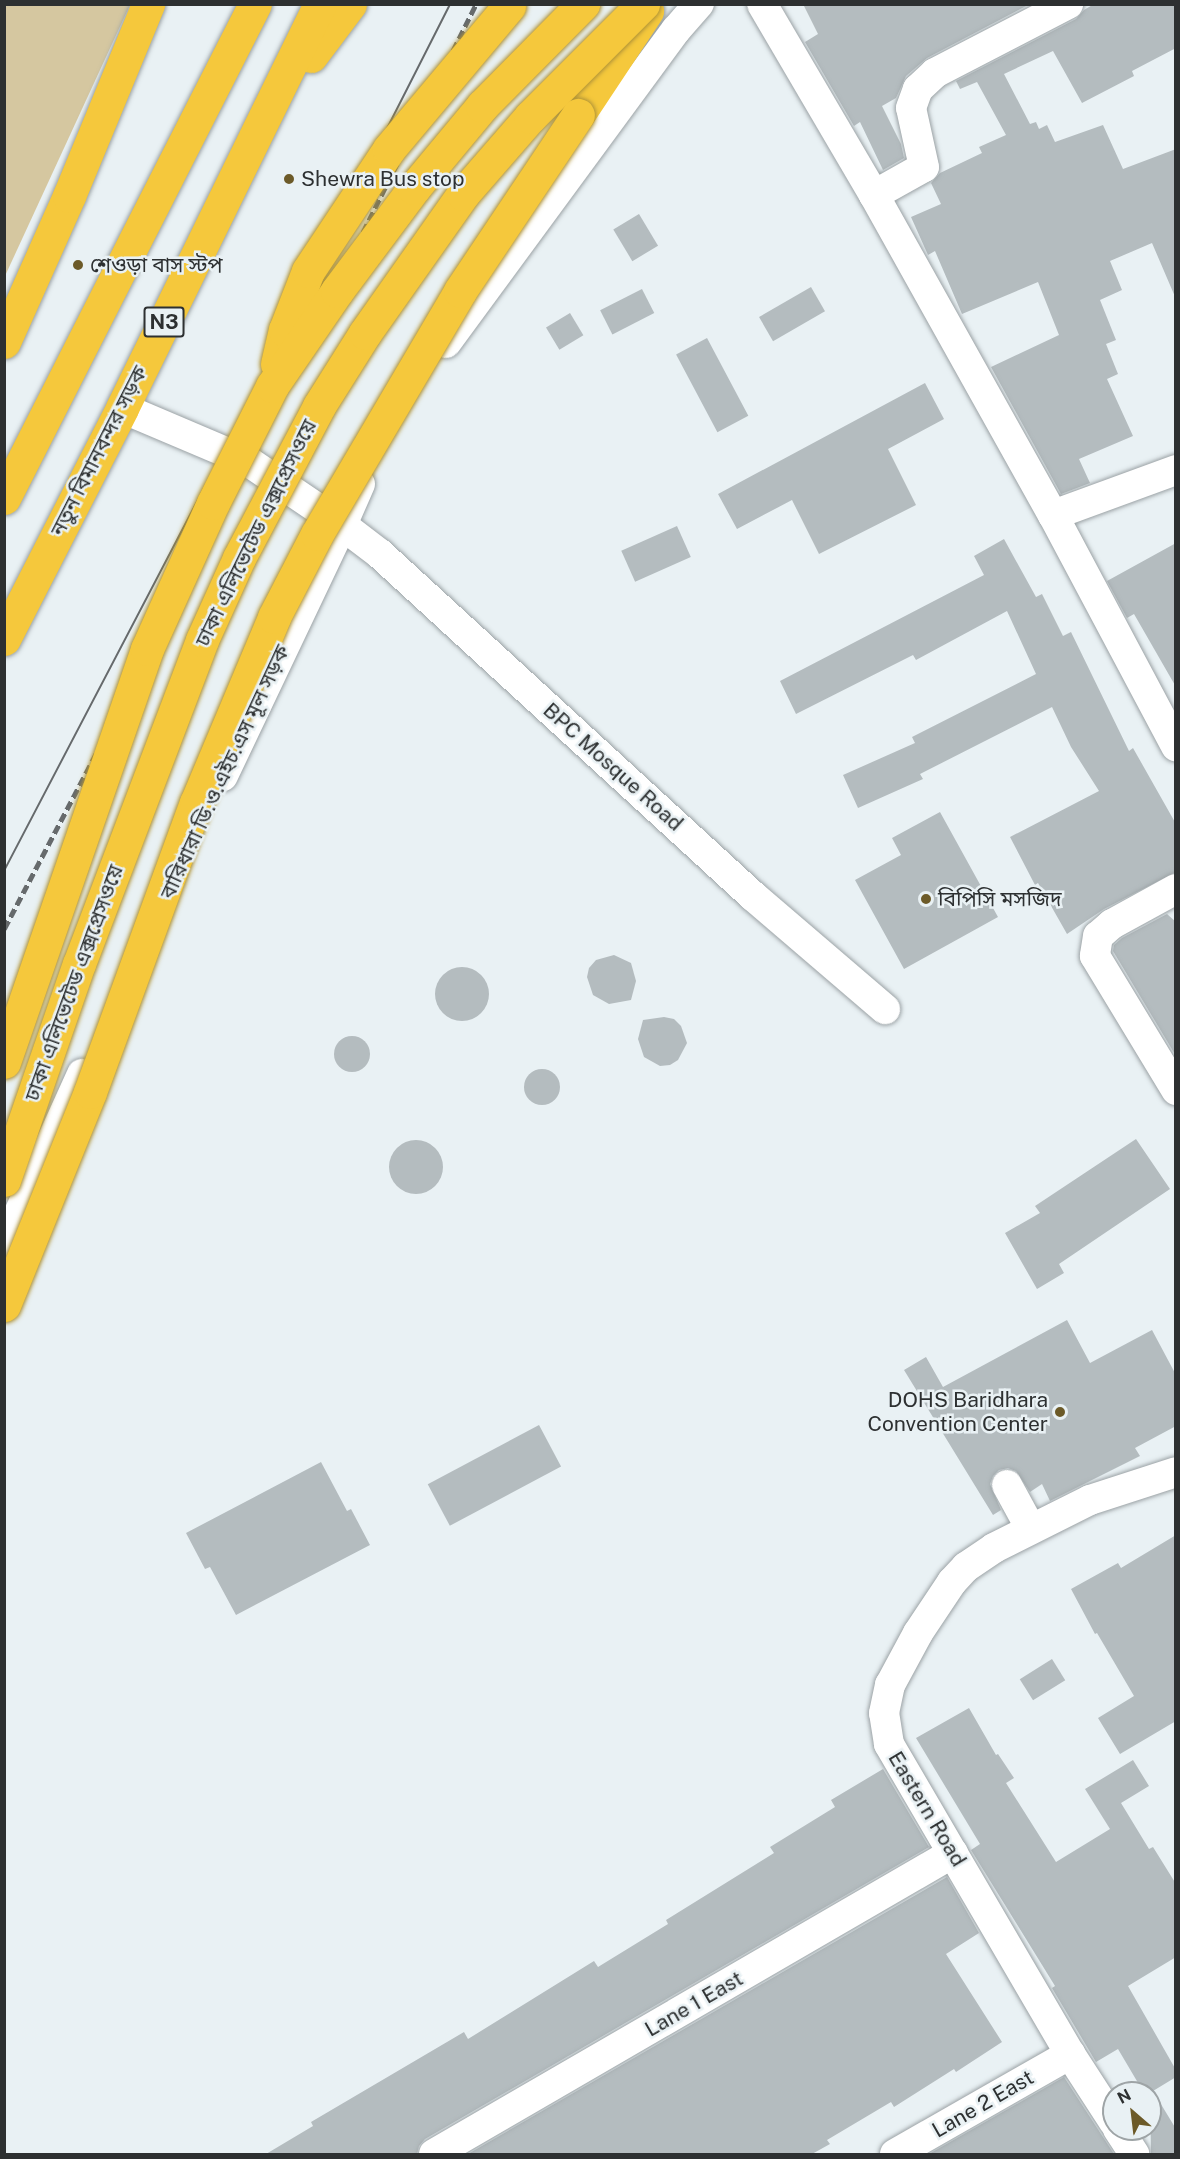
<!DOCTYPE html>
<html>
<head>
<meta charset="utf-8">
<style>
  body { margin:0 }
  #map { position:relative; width:1180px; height:2159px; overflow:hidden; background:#e9f1f4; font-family:"Public Sans","Noto Sans Bengali",sans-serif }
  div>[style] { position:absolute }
  .green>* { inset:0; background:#d5c7a0 }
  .building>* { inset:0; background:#b4bcbf; transform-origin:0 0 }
  .round { border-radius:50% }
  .roads { filter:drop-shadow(0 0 2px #9ba2a5) drop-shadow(0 0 2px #9ba2a5) }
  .minor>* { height:30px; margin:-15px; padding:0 15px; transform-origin:15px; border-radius:15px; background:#fff }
  .highway>* { height:33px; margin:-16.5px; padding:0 16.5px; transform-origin:16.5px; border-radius:16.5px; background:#f5c83c }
  .tram>* { height:1.5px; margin:-0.75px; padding:0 0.75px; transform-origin:0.75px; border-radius:0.75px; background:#666a6c }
  .rail>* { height:4.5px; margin-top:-2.25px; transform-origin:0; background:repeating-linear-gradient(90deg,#666a6c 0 9px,transparent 0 13.5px) }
  .bridges { filter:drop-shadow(0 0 2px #af9338) drop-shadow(0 0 2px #af9338) }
  .highway-bridge>* { height:33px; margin:-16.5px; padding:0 16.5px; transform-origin:16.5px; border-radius:16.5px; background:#f5c83c }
  .dots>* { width:16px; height:16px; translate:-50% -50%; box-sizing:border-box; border:3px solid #e9f1f4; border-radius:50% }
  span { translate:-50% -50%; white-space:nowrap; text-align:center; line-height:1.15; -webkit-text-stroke:5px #e9f1f4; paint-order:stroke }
  .shield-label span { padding:2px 4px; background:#e9f1f4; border:2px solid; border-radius:4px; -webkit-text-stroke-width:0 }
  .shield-label { font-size:20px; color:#2d3031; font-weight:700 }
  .poi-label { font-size:21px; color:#2d3031 }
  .left { translate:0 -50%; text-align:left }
  .right { translate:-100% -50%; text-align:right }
  .street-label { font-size:21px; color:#2d3031 }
  .frame { position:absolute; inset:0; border:6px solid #2d3031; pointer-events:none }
  .north { position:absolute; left:1102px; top:2081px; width:60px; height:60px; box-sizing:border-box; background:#e9f1f4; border:2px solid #9ea4a6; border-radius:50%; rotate:332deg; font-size:16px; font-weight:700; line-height:24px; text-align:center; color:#2d3031 }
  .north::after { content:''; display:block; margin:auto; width:21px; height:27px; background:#6c5a28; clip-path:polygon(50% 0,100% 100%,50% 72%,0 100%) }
</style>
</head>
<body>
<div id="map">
  <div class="green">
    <i style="clip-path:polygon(5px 5px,130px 5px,5px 276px)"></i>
  </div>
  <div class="building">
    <i style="clip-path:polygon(803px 4px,1030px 4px,927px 58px,906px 76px,896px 98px,882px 106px,901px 144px,904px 158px,883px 170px,860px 122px,854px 126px,805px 42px,818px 34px)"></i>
    <i style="clip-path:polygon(1094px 4px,1176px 4px,1176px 48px,1132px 71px,1134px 76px,1082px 103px,1053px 51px,1004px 74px,1030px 124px,1036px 122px,1039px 129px,1047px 125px,1055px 142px,1103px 125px,1123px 169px,1176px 149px,1176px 299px,1152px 243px,1110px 261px,1122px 290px,1100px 300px,1116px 340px,1106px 344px,1118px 374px,1107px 379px,1133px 436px,1079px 459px,1090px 483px,1061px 494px,991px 367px,1059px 335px,1038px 282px,962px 314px,935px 251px,928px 255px,911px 217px,941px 204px,931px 183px,940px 173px,982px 153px,979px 147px,1006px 135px,977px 82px,960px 89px,956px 81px,1076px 19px,1084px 10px)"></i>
    <i style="left:639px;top:214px;width:37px;height:30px;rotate:59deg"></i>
    <i style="left:811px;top:287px;width:28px;height:60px;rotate:60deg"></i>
    <i style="left:642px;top:289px;width:27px;height:47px;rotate:63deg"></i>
    <i style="left:570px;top:313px;width:26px;height:28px;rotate:59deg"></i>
    <i style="left:707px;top:338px;width:88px;height:35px;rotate:62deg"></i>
    <i style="clip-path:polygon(925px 383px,944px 419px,888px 449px,916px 505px,819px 554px,792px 500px,737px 529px,718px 494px)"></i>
    <i style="left:677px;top:526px;width:34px;height:61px;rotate:66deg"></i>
    <i style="clip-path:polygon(1004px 539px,1036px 597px,1042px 594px,1063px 636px,1071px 632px,1129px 751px,1133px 748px,1176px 824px,1176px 872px,1104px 909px,1067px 934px,1038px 883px,1035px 885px,1010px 837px,1099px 791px,1071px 747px,1052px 707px,920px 774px,923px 779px,858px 808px,843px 775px,915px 743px,912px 737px,1036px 674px,1007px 611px,916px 660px,913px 655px,796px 714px,780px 681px,984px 575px,974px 556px)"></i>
    <i style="clip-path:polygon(1176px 543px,1176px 687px,1134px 614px,1127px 618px,1107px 581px)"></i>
    <i style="clip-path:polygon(940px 812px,998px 917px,904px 969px,855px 880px,901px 855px,892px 838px)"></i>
    <i style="clip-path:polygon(1167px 914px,1176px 922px,1176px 1056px,1113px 951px,1114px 945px,1122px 938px)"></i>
    <i style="clip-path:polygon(614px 955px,631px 963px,636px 981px,631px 1000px,609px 1004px,593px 995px,587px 977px,589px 968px,596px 960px)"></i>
    <i class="round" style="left:435px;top:967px;width:54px;height:54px"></i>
    <i style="clip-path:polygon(664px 1017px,674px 1019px,681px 1026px,687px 1043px,678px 1060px,670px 1065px,660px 1066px,644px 1057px,638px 1039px,643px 1020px)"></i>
    <i class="round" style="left:334px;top:1036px;width:36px;height:36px"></i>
    <i class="round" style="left:524px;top:1069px;width:36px;height:36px"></i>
    <i style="clip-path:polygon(1136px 1139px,1170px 1189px,1059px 1264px,1064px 1273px,1037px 1289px,1005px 1233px,1040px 1213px,1035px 1206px)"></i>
    <i class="round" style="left:389px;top:1140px;width:54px;height:54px"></i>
    <i style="clip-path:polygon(1067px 1320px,1090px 1363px,1152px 1330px,1176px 1375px,1176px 1426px,1135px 1448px,1140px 1456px,1050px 1501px,1042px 1484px,1030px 1492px,1016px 1471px,1008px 1468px,999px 1470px,993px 1476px,990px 1484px,1001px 1510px,993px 1515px,904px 1370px,926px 1357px,943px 1387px)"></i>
    <i style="left:539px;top:1425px;width:47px;height:126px;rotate:62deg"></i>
    <i style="clip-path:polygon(321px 1462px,347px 1511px,351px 1509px,370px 1545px,236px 1615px,210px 1567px,205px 1569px,186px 1533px)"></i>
    <i style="clip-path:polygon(1176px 1535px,1176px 1721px,1120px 1754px,1098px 1718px,1134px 1696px,1097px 1633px,1095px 1634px,1071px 1589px,1118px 1563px,1121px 1568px)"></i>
    <i style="left:1052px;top:1659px;width:25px;height:38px;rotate:58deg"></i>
    <i style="clip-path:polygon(969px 1708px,996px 1755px,998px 1754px,1014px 1778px,1006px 1783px,1056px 1862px,1110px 1829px,1085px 1789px,1133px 1760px,1149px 1786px,1121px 1803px,1149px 1849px,1153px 1847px,1176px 1884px,1176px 1957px,1128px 1986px,1176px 2070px,1176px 2077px,1153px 2091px,1176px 2129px,1176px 2154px,1151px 2154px,1150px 2093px,1144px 2093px,1118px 2049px,1096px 2062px,1052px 1988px,1055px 1986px,971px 1850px,980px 1844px,916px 1738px)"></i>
    <i style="clip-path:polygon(883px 1769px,929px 1847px,425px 2139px,419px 2146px,417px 2154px,266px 2154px,313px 2126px,311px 2122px,464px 2032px,468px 2039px,594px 1961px,598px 1967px,668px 1924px,666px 1920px,774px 1853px,770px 1847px,835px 1807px,831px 1800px)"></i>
    <i style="clip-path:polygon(947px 1877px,979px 1933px,946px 1954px,1002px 2042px,956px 2072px,954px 2069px,894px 2107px,891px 2102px,827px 2140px,830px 2144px,812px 2154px,468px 2154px)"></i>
    <i style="clip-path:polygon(1064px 2077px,1114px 2154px,929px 2154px)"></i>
  </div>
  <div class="roads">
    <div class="minor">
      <i style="left:762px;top:4px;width:221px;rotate:59.6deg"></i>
      <i style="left:874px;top:195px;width:367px;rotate:60.8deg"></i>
      <i style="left:1053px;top:515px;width:262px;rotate:62deg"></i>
      <i style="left:874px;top:195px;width:57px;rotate:-29.2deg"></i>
      <i style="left:924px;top:167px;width:60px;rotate:-102.4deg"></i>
      <i style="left:911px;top:108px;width:20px;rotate:-70deg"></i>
      <i style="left:918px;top:89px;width:23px;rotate:-43deg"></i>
      <i style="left:935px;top:73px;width:150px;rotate:-27.4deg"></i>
      <i style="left:446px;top:343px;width:388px;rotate:-53.7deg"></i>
      <i style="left:676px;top:30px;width:35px;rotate:-49deg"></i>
      <i style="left:122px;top:408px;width:138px;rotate:23deg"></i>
      <i style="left:249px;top:462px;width:112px;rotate:34.1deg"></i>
      <i style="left:342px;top:525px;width:278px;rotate:115.4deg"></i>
      <i style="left:360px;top:484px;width:45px;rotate:113.7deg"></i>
      <i style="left:342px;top:525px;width:48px;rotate:37.3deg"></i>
      <i style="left:380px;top:554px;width:506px;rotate:42.52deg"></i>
      <i style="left:753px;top:896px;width:174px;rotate:40.6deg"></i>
      <i style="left:1053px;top:515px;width:131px;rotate:-20.1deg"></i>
      <i style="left:1176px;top:889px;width:73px;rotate:151.3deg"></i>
      <i style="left:1112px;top:924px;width:18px;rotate:139deg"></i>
      <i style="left:1098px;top:936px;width:20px;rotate:99deg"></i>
      <i style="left:1095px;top:956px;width:157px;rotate:58.8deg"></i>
      <i style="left:4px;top:1246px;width:189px;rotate:-65.6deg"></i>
      <i style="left:1007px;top:1485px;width:50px;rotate:61.4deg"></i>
      <i style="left:1114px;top:2122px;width:81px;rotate:-122.9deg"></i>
      <i style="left:1070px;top:2054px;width:359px;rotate:-120.3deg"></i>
      <i style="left:889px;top:1744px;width:31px;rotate:-99deg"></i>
      <i style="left:884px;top:1713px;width:29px;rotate:-78deg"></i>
      <i style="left:890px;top:1685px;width:59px;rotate:-61.7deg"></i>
      <i style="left:918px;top:1633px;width:61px;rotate:-56.3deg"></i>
      <i style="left:952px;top:1582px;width:21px;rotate:-47deg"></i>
      <i style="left:966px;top:1567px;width:34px;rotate:-34deg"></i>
      <i style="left:994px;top:1548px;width:107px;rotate:-26.6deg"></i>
      <i style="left:1090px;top:1500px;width:90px;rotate:-18deg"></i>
      <i style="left:1118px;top:2129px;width:30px;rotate:57deg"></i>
      <i style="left:434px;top:2154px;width:600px;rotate:-30.11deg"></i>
      <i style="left:895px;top:2154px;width:202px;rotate:-29.7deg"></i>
    </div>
    <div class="highway">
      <i style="left:311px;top:56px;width:65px;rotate:-53.1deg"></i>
      <i style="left:578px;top:115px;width:125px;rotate:-56.4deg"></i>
      <i style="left:4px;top:342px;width:160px;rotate:-66deg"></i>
      <i style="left:69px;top:196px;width:208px;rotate:-67.6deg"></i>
      <i style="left:4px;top:498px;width:554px;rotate:-63.07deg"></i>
      <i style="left:4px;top:639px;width:259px;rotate:-62.9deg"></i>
      <i style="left:122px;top:408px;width:450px;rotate:-63.9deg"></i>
    </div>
  </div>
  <div class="tram">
    <i style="left:4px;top:871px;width:475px;rotate:-62.4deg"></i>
    <i style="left:224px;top:450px;width:500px;rotate:-63.1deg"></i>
  </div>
  <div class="rail">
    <i style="left:4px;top:929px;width:527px;rotate:-62.32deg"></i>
    <i style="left:249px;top:462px;width:511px;rotate:-63.64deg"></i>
  </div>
  <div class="bridges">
    <div class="highway-bridge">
      <i style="left:277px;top:364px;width:35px;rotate:-77deg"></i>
      <i style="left:285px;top:330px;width:63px;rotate:-68.7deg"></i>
      <i style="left:308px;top:271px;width:146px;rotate:-56.4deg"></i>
      <i style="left:389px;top:149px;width:187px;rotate:-50deg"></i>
      <i style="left:4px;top:1062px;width:437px;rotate:-70.9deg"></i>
      <i style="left:147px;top:649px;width:160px;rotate:-65.7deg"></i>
      <i style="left:213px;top:503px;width:131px;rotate:-63.2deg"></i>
      <i style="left:272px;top:386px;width:115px;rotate:-55.6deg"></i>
      <i style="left:337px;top:291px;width:129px;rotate:-53.2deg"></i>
      <i style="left:414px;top:188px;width:107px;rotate:-50.3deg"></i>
      <i style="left:482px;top:106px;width:144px;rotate:-45.3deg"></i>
      <i style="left:4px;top:1180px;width:229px;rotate:-70.9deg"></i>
      <i style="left:79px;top:964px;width:347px;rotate:-69.2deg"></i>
      <i style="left:202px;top:640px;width:90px;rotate:-65.7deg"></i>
      <i style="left:239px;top:558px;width:172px;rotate:-62.2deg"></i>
      <i style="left:319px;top:406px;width:86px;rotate:-57.8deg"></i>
      <i style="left:365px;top:333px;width:170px;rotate:-54.8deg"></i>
      <i style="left:463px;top:194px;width:102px;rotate:-49deg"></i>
      <i style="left:530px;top:117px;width:160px;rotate:-45deg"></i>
      <i style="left:4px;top:1305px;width:230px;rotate:-68deg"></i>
      <i style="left:90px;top:1092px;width:308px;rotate:-69.9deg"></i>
      <i style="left:196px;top:803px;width:202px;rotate:-67.2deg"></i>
      <i style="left:274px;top:617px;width:93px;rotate:-62.6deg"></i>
      <i style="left:317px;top:534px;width:282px;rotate:-59.5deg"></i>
      <i style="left:460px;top:291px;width:212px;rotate:-56.2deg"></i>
    </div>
  </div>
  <div class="dots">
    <i style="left:289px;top:179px;background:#6c5a28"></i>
    <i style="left:78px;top:265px;background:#6c5a28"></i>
    <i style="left:926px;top:899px;background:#6c5a28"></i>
    <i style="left:1060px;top:1412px;background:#6c5a28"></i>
  </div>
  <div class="shield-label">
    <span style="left:164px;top:322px">N3</span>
  </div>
  <div class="poi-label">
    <span class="left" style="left:301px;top:179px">Shewra Bus stop</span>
    <span class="left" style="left:90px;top:265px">শেওড়া বাস স্টপ</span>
    <span class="left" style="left:938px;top:899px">বিপিসি মসজিদ</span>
    <span class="right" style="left:1048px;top:1412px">DOHS Baridhara<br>Convention Center</span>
  </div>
  <div class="street-label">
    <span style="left:99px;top:451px;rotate:-63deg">নতুন বিমানবন্দর সড়ক</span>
    <span style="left:256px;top:533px;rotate:-64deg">ঢাকা এলিভেটেড এক্সপ্রেসওয়ে</span>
    <span style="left:613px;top:767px;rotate:42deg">BPC Mosque Road</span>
    <span style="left:225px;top:772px;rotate:-65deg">বারিধারা ডি.ও.এইচ.এস মূল সড়ক</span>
    <span style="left:74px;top:983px;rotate:-70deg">ঢাকা এলিভেটেড এক্সপ্রেসওয়ে</span>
    <span style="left:927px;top:1809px;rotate:59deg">Eastern Road</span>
    <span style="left:694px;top:2004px;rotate:-30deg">Lane 1 East</span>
    <span style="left:983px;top:2104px;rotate:-30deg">Lane 2 East</span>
  </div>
  <div class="frame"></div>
  <div class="north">N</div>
</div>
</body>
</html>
